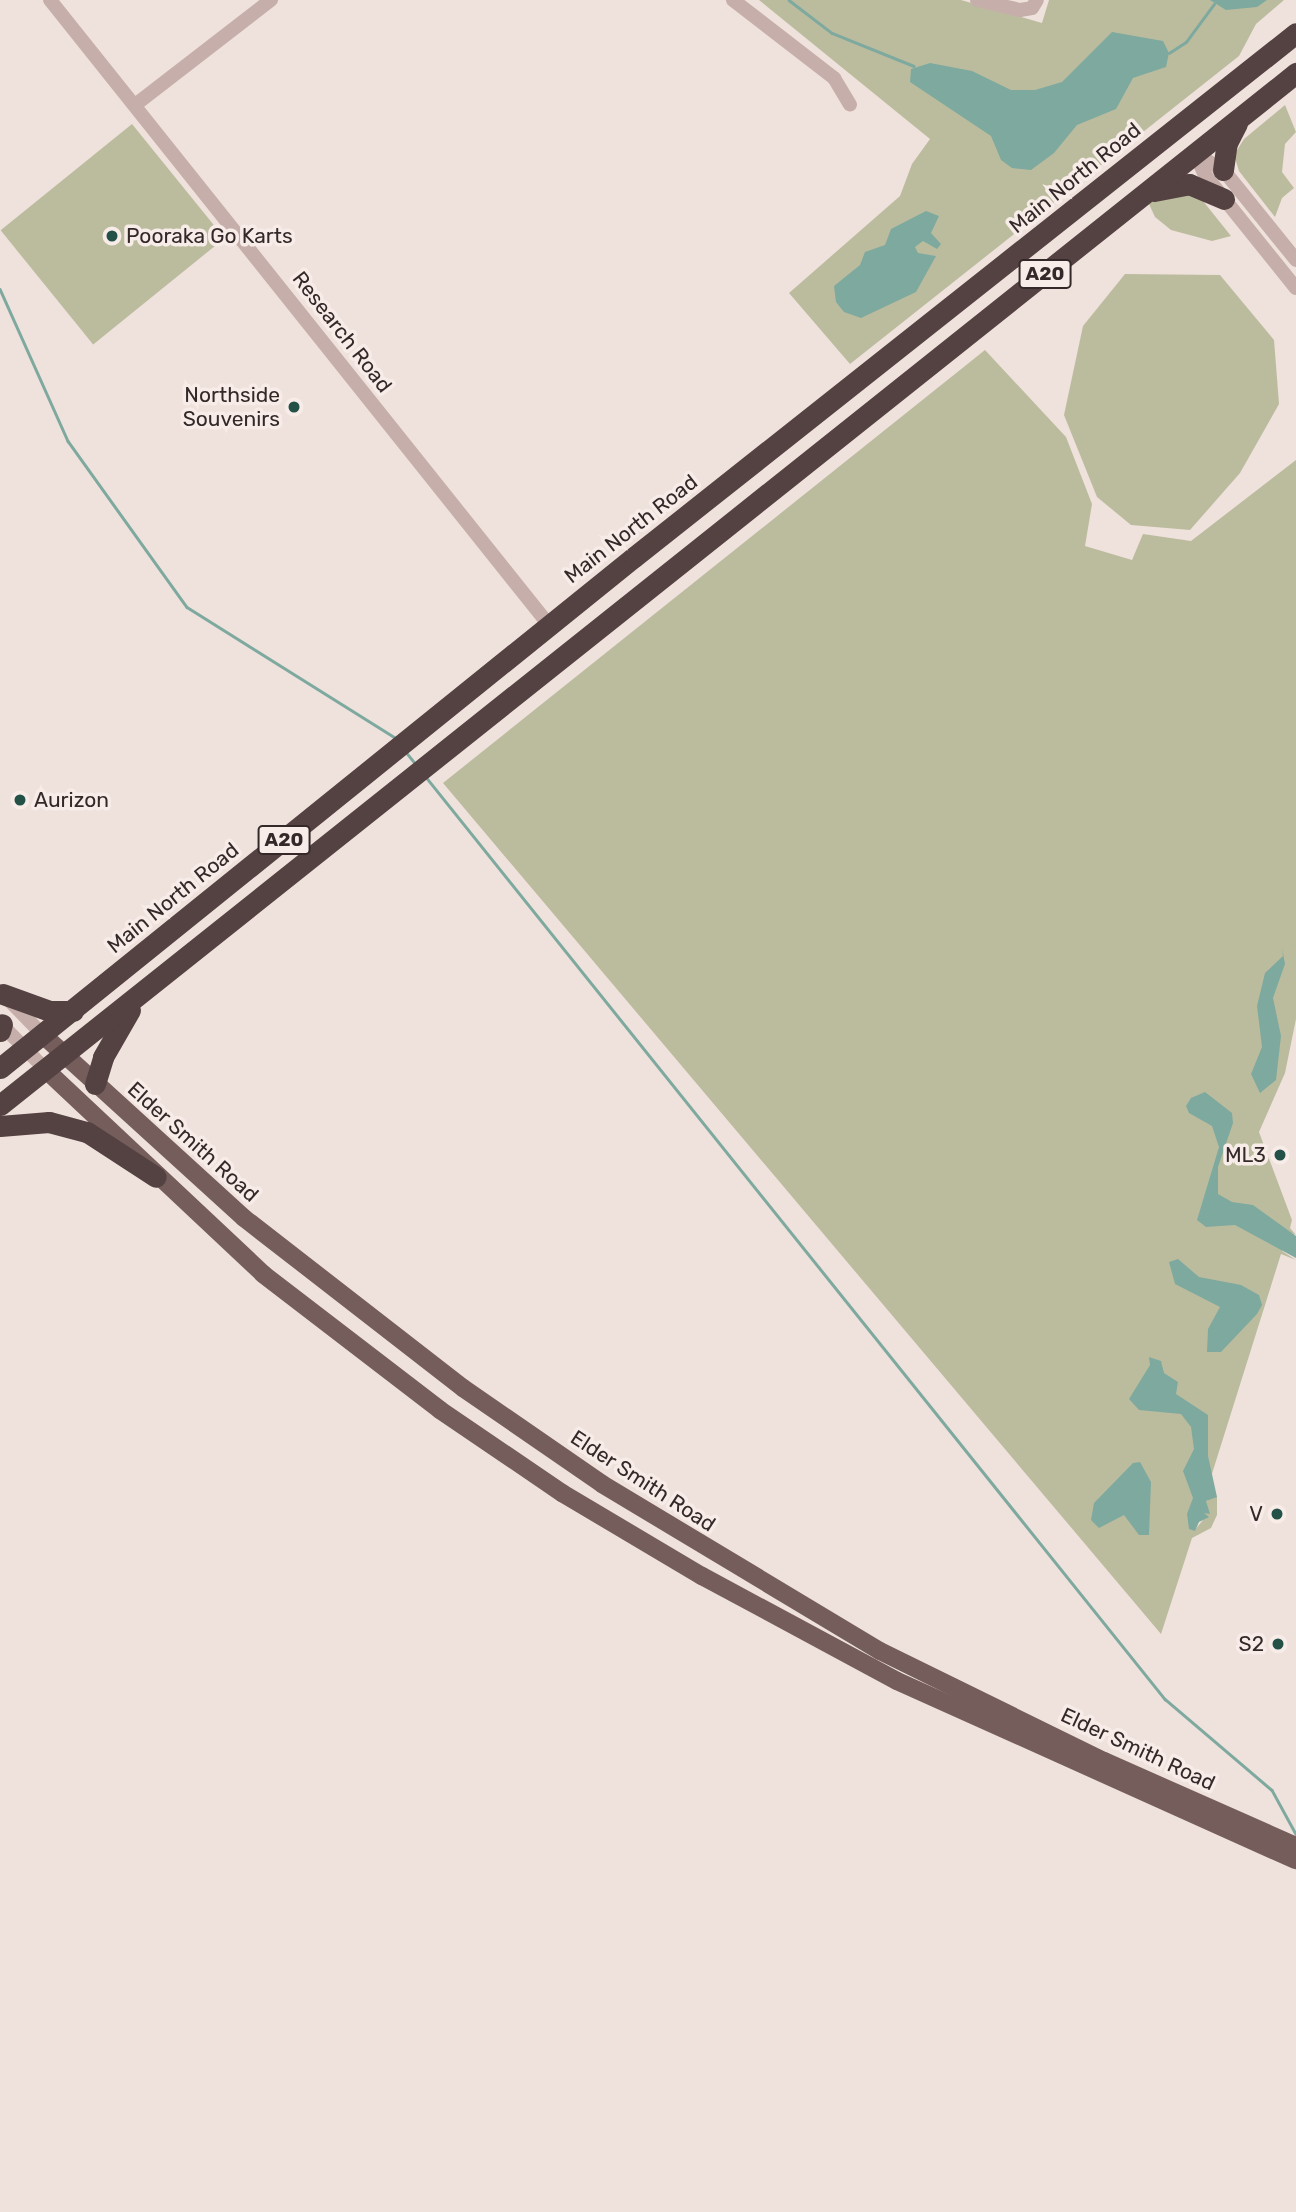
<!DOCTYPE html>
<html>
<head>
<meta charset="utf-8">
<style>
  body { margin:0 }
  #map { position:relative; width:1296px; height:2212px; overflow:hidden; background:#efe1dc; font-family:Rubik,sans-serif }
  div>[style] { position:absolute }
  .green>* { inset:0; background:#bbbc9e; transform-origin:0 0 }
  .water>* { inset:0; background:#7ea99f }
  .stream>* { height:2.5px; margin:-1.25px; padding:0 1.25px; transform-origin:1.25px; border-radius:1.25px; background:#7ea99f }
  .minor>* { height:14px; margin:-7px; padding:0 7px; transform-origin:7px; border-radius:7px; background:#c6afaa }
  .major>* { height:18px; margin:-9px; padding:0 9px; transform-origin:9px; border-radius:9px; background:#745d5b }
  .highway>* { height:21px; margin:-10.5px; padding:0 10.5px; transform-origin:10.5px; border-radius:10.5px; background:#544141 }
  .dots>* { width:19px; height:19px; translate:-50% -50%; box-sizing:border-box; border:4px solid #f7ece8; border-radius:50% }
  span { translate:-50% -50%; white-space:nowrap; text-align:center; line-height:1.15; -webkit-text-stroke:7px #f7ece8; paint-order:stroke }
  .shield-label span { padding:2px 5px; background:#f7ece8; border:2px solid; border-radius:5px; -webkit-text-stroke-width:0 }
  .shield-label { font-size:19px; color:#342928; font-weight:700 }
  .street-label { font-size:21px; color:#342928 }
  .poi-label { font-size:21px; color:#342928 }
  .left { translate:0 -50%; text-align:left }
  .right { translate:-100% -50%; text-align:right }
</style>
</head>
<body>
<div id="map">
  <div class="green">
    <i style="clip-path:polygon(759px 0,961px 0,1042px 23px,1049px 0,1284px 0,1256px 24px,1239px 56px,850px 364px,789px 293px,900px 196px,912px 164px,930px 139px)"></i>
    <i style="clip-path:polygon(1285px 105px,1296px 132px,1285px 144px,1282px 172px,1294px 188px,1282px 198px,1275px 217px,1239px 171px,1234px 155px,1244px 139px)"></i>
    <i style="left:132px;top:124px;width:147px;height:169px;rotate:51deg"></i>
    <i style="clip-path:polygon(1167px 191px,1199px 196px,1231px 236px,1212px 241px,1171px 230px,1155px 217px,1149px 204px)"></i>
    <i style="clip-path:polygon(1125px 274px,1220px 275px,1274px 340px,1279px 404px,1240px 473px,1190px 530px,1131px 525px,1097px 497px,1064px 415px,1083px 326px)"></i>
    <i style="clip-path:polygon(985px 350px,1066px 437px,1092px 504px,1085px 546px,1132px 560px,1143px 534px,1191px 541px,1296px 460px,1296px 1019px,1285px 1073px,1259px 1132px,1292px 1220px,1290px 1228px,1296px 1235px,1289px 1232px,1282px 1251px,1296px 1260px,1281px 1254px,1194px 1531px,1203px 1520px,1206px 1501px,1213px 1497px,1217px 1497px,1217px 1515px,1211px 1528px,1192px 1538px,1161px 1634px,443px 783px)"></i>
  </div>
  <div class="water">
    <i style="clip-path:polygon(1210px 0,1267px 0,1257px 7px,1226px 10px)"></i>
    <i style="clip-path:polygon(1112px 32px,1163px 41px,1169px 53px,1166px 67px,1133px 78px,1116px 109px,1077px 125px,1054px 153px,1031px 170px,1012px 168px,1001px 160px,991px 136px,910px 82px,911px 69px,930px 63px,972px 71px,1011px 90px,1035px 90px,1062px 82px)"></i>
    <i style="clip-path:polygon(926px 211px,939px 216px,931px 233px,941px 244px,937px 249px,923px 241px,915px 247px,918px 253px,936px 256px,916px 292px,861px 318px,844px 312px,836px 302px,834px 286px,860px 265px,865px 252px,885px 245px,891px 229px)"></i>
    <i style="clip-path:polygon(1282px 948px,1285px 964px,1273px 998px,1281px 1036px,1276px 1080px,1260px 1093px,1251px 1074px,1262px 1047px,1257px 1006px,1265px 973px,1283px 956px)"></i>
    <i style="clip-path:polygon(1205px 1092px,1232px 1113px,1233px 1123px,1218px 1167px,1218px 1194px,1232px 1202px,1253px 1205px,1296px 1236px,1296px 1258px,1235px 1225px,1206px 1227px,1197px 1220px,1219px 1147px,1212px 1126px,1189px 1113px,1186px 1106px,1191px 1098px)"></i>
    <i style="clip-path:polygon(1178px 1259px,1199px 1277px,1241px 1285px,1259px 1295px,1262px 1305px,1257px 1314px,1221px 1352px,1207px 1352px,1208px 1329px,1220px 1307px,1175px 1284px,1169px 1262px)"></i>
    <i style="clip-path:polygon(1149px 1357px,1161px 1361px,1164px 1373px,1178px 1382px,1176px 1394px,1208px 1415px,1208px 1456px,1217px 1497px,1206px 1501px,1210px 1514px,1204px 1513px,1209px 1517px,1199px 1522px,1195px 1531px,1189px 1529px,1187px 1514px,1193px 1498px,1183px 1471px,1194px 1449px,1191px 1427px,1181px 1414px,1139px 1410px,1129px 1399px,1150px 1365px)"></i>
    <i style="clip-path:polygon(1140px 1462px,1151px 1482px,1149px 1535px,1139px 1535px,1124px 1515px,1099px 1528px,1091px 1520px,1094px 1503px,1133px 1463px)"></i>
  </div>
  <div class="stream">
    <i style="left:789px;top:0;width:54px;rotate:37.5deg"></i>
    <i style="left:832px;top:33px;width:88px;rotate:21.9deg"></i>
    <i style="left:1169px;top:53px;width:20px;rotate:-33deg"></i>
    <i style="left:1186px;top:42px;width:47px;rotate:-53.6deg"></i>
    <i style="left:0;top:289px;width:167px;rotate:65.9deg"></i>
    <i style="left:68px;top:441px;width:204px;rotate:54.4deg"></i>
    <i style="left:187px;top:607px;width:247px;rotate:32.1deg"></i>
    <i style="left:406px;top:752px;width:14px;rotate:51deg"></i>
    <i style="left:426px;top:777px;width:1182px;rotate:51.29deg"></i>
    <i style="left:1165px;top:1699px;width:140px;rotate:40.4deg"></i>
    <i style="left:1272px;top:1790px;width:50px;rotate:61.4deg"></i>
  </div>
  <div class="minor">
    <i style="left:50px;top:0;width:800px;rotate:51.4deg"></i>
    <i style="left:733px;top:0;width:128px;rotate:37.7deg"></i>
    <i style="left:834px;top:78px;width:31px;rotate:59deg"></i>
    <i style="left:977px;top:0;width:44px;rotate:13.1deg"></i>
    <i style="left:1020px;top:10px;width:12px;rotate:-9deg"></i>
    <i style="left:1032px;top:8px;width:9px;rotate:-58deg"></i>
    <i style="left:135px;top:105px;width:172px;rotate:-37.7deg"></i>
    <i style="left:1195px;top:153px;width:24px;rotate:66deg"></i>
    <i style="left:1205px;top:175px;width:145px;rotate:51.2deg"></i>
    <i style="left:1195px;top:153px;width:36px;rotate:32deg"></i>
    <i style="left:1225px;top:172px;width:113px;rotate:51.1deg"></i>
    <i style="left:7px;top:998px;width:52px;rotate:45.8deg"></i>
    <i style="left:0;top:1023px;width:66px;rotate:45.6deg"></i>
  </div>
  <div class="major">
    <i style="left:43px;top:1035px;width:272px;rotate:42.3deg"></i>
    <i style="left:244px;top:1218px;width:277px;rotate:37.8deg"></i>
    <i style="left:463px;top:1388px;width:169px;rotate:34.6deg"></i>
    <i style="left:602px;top:1484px;width:324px;rotate:31deg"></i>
    <i style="left:880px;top:1651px;width:250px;rotate:26.2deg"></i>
    <i style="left:1104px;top:1761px;width:210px;rotate:23.9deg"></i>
    <i style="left:46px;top:1070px;width:298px;rotate:43.2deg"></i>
    <i style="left:263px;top:1274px;width:223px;rotate:37.5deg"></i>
    <i style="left:440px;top:1410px;width:148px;rotate:34.2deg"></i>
    <i style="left:562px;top:1493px;width:163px;rotate:30.7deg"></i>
    <i style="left:702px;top:1576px;width:221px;rotate:28.3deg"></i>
    <i style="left:897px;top:1681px;width:437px;rotate:24.2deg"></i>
  </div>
  <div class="highway">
    <i style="left:1223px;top:170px;width:27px;rotate:-82deg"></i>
    <i style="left:1227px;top:143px;width:22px;rotate:-63deg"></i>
    <i style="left:1154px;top:191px;width:36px;rotate:-11deg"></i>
    <i style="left:1189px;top:184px;width:38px;rotate:23deg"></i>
    <i style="left:3px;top:994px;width:50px;rotate:19.9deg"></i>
    <i style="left:50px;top:1011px;width:23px"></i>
    <i style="left:0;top:1031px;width:7px;rotate:-74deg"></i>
    <i style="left:0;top:1068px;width:814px;rotate:-38.87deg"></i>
    <i style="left:634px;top:557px;width:844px;rotate:-38.36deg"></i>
    <i style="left:95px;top:1084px;width:28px;rotate:-73deg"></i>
    <i style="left:103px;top:1057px;width:54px;rotate:-60.1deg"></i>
    <i style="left:0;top:1105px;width:1657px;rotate:-38.53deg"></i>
    <i style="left:0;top:1126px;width:49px;rotate:-4.7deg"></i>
    <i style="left:49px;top:1122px;width:39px;rotate:15deg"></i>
    <i style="left:87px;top:1132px;width:82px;rotate:33.1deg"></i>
  </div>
  <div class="dots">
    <i style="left:112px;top:236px;background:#235147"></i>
    <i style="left:294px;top:407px;background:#235147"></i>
    <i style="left:20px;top:800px;background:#235147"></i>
    <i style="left:1280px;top:1155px;background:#235147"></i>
    <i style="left:1277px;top:1514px;background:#235147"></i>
    <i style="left:1278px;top:1644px;background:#235147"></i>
  </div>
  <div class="shield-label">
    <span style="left:1045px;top:274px">A20</span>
    <span style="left:284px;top:840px">A20</span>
  </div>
  <div class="street-label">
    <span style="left:1075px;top:178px;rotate:-39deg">Main North Road</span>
    <span style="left:342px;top:332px;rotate:52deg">Research Road</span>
    <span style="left:631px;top:529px;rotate:-38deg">Main North Road</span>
    <span style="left:173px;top:898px;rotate:-39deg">Main North Road</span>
    <span style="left:193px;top:1142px;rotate:42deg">Elder Smith Road</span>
    <span style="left:643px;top:1481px;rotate:33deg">Elder Smith Road</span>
    <span style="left:1138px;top:1749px;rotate:25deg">Elder Smith Road</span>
  </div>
  <div class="poi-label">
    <span class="left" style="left:126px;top:236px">Pooraka Go Karts</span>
    <span class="right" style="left:280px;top:407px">Northside<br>Souvenirs</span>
    <span class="left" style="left:34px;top:800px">Aurizon</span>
    <span class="right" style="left:1266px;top:1155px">ML3</span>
    <span class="right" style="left:1263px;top:1514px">V</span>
    <span class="right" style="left:1264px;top:1644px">S2</span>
  </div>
</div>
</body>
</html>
